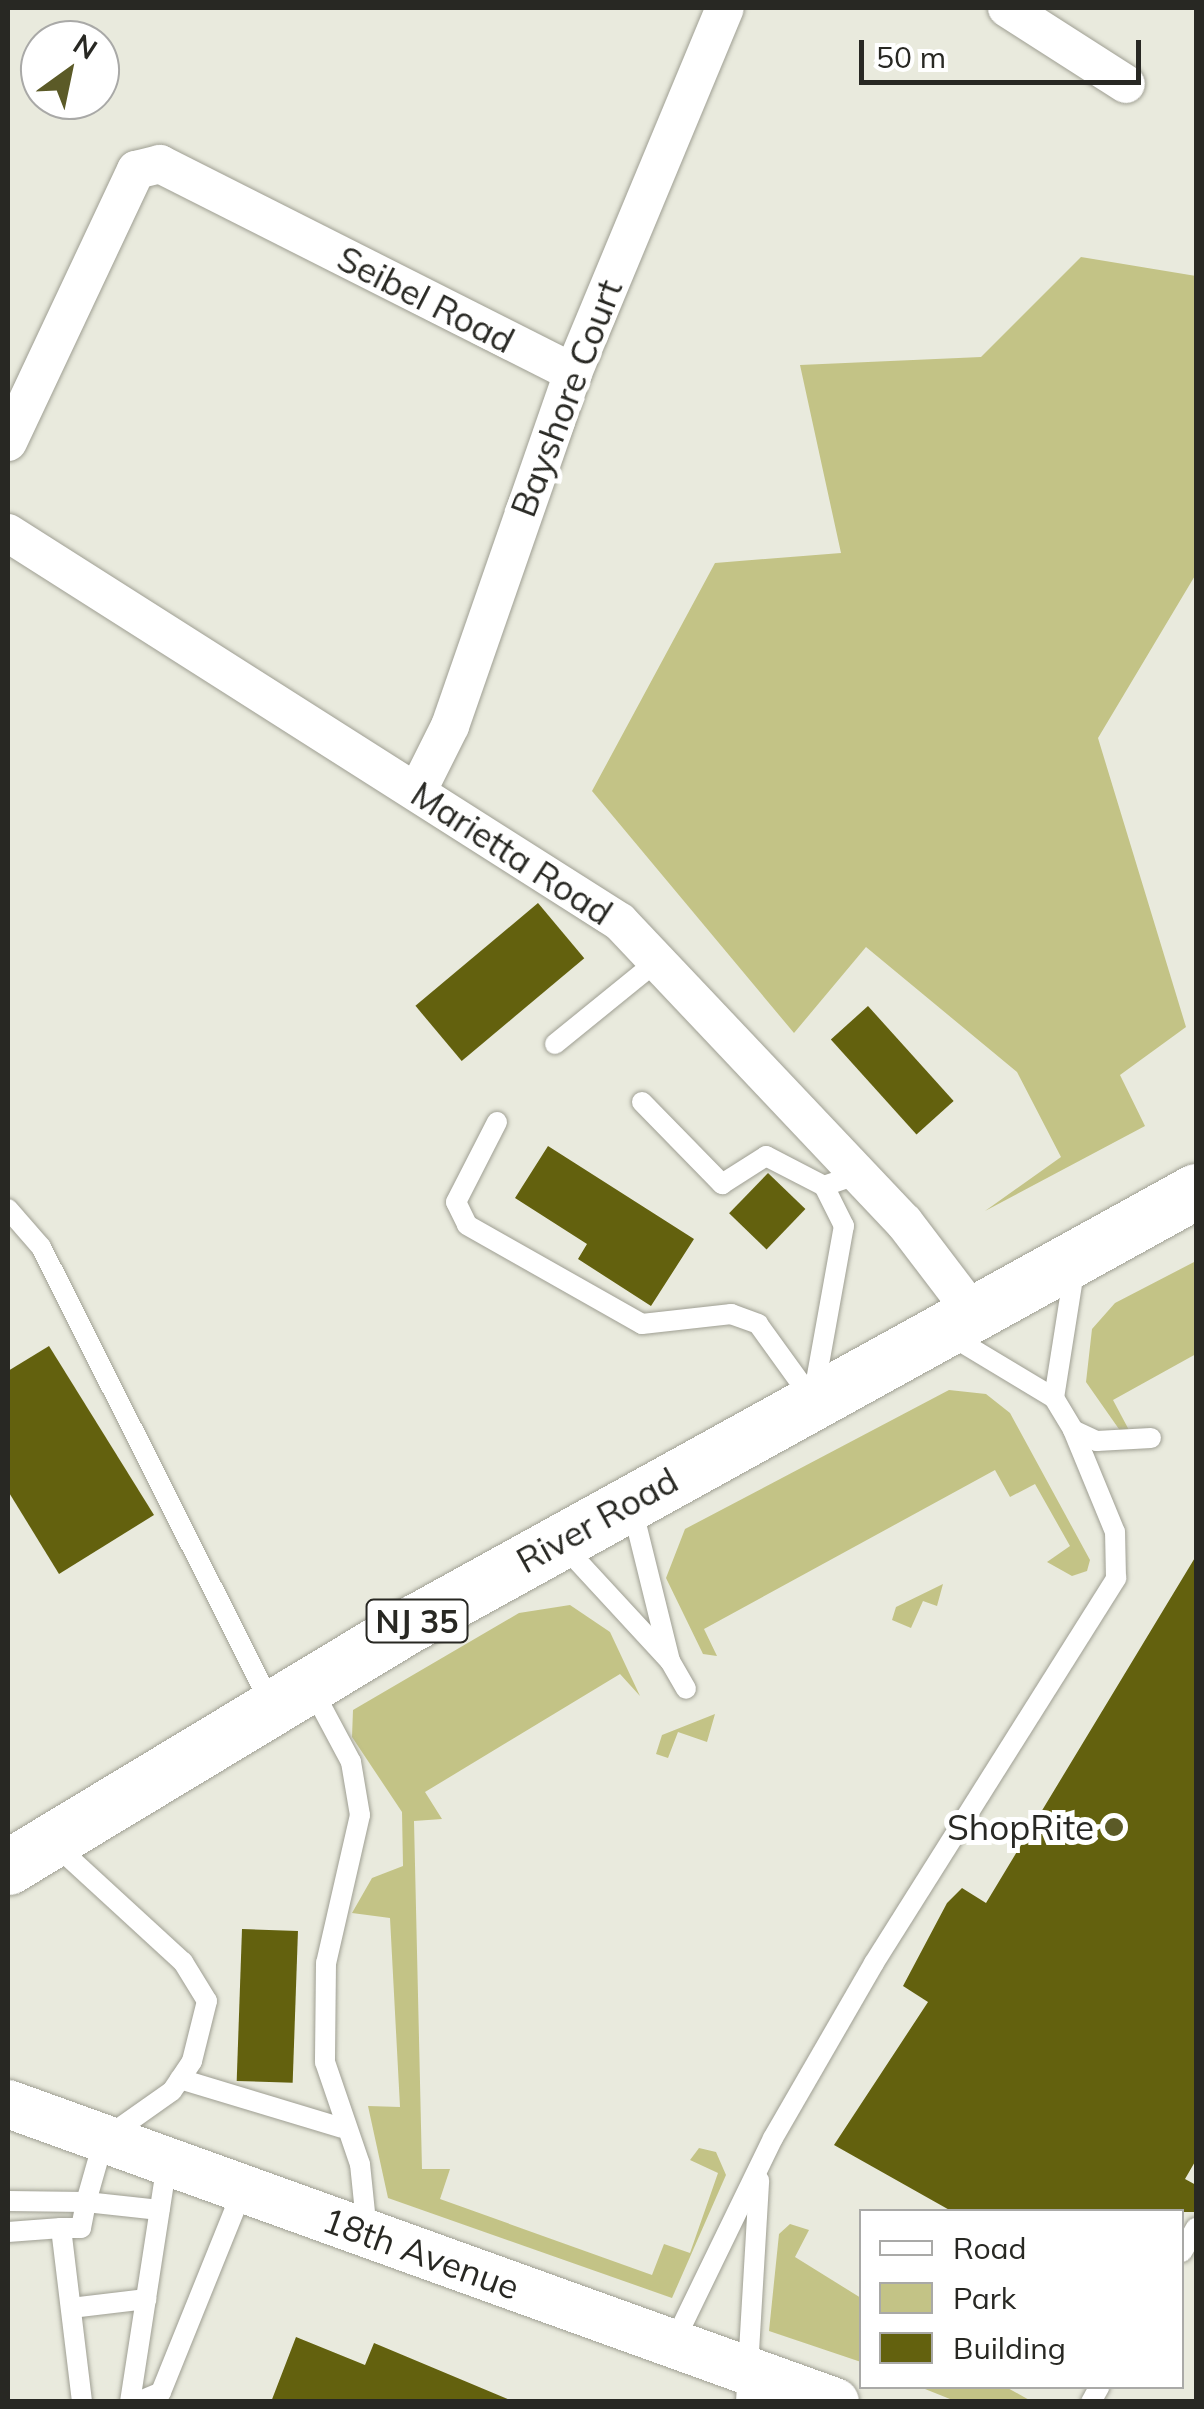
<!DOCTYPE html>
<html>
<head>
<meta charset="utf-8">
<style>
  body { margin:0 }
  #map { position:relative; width:1204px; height:2409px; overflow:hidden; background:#e9eadd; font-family:Mulish,sans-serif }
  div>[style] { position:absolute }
  .green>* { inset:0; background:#c3c386 }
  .building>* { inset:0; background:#63610e; transform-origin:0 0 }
  .roads { filter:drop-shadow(0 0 2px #9f9f93) drop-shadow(0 0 2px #9f9f93) }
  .service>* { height:20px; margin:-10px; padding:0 10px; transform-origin:10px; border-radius:10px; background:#fff }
  .minor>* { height:38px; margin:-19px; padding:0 19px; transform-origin:19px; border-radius:19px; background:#fff }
  .tertiary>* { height:48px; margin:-24px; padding:0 24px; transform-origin:24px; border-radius:24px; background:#fff }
  .trunk>* { height:55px; margin:-27.5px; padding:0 27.5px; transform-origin:27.5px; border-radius:27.5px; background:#fff }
  .dots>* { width:28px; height:28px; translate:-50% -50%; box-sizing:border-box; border:5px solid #fff; border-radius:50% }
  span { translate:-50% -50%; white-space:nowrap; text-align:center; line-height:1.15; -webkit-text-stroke:10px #fff; paint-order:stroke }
  .shield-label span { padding:2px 8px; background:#fff; border:2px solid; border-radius:8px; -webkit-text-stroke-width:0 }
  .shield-label { font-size:32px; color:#282823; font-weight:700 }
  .street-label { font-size:35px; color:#282823 }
  .poi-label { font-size:35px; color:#282823 }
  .right { translate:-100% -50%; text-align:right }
  .frame { position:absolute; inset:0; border:10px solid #282823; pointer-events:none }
  .legend { position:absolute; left:859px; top:2209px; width:325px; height:180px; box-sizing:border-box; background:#fff; border:2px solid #a9a9a7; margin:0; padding:12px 18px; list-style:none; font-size:30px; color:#282823 }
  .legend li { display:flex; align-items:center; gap:20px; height:50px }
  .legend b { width:50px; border:2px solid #a9a9a7 }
  .north { position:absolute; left:20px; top:20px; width:100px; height:100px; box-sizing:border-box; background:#fff; border:2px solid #a9a9a7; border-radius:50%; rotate:33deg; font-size:28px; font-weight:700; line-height:40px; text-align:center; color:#282823 }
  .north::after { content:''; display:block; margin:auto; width:35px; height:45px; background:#5b5a27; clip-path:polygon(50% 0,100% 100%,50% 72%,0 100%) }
  .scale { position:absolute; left:859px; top:40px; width:282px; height:45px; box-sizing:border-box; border:5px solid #282823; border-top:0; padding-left:12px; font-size:30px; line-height:35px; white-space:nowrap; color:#282823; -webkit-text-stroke:8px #fff; paint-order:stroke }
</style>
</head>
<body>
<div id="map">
  <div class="green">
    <i style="clip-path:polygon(1081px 257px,1196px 276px,1196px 574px,1098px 738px,1186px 1027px,1120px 1075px,1145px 1126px,985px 1211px,1061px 1157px,1017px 1072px,866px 947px,794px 1033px,592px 791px,715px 563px,841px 553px,800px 365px,981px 357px)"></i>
    <i style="clip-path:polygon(1196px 1261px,1196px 1354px,1113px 1400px,1130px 1432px,1121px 1432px,1086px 1382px,1092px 1329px,1115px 1303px)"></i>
    <i style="clip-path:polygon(949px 1390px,986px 1394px,1010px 1413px,1090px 1560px,1087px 1571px,1072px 1576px,1047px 1562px,1070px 1546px,1035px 1484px,1010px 1497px,995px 1470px,704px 1629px,717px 1656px,703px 1654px,666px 1578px,685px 1529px)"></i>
    <i style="clip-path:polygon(943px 1584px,937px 1606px,923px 1601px,911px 1628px,892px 1620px,896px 1607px)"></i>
    <i style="clip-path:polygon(570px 1605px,610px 1632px,640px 1696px,620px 1674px,425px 1792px,442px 1819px,414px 1821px,422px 2169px,450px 2169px,440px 2199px,652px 2275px,664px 2244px,690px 2253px,718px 2173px,690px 2160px,699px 2148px,716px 2152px,726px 2175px,672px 2298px,388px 2198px,368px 2106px,400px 2107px,390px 1918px,352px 1913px,372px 1878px,403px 1866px,402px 1812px,352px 1737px,353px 1710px,519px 1613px)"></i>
    <i style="clip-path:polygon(715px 1714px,707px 1742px,678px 1732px,668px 1758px,656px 1754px,662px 1735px)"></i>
    <i style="clip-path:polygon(790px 2224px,809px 2230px,795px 2257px,861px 2298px,861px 2362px,769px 2331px,779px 2234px)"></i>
    <i style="clip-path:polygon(920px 2387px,1006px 2387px,1031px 2401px,955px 2401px)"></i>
  </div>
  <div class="building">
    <i style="left:538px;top:903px;width:72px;height:160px;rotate:50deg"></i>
    <i style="left:868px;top:1006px;width:128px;height:50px;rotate:48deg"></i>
    <i style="clip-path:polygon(548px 1146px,694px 1239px,651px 1306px,578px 1259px,587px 1244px,515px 1198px)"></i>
    <i style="left:768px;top:1173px;width:52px;height:56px;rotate:44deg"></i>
    <i style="clip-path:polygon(49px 1346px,154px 1515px,59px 1574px,8px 1491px,8px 1371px)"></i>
    <i style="clip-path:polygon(1196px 1556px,1196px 2160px,1185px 2179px,1196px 2185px,1196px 2212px,953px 2212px,834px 2145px,928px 2002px,903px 1986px,947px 1903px,962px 1888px,986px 1903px)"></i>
    <i style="left:242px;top:1929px;width:56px;height:152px;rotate:2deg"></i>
    <i style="clip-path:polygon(296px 2337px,365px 2365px,374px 2343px,515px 2402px,271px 2402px)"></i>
  </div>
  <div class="roads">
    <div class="service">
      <i style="left:555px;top:1044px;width:132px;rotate:-39.1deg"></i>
      <i style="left:642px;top:1102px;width:115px;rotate:45.7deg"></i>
      <i style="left:722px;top:1184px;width:52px;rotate:-32.5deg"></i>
      <i style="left:766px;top:1156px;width:65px;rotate:27.3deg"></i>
      <i style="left:824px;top:1186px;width:36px;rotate:-19deg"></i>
      <i style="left:497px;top:1122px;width:90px;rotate:117.1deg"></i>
      <i style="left:456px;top:1202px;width:25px;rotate:64deg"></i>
      <i style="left:467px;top:1225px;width:201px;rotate:29.5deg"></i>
      <i style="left:642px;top:1324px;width:90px;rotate:-6.4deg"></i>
      <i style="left:731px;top:1314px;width:29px;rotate:20deg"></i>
      <i style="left:758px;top:1324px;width:92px;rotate:54.2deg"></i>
      <i style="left:8px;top:1209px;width:50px;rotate:49deg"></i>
      <i style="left:41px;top:1247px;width:514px;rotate:63.29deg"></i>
      <i style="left:951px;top:1336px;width:120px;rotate:31deg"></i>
      <i style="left:1054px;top:1398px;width:135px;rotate:-81deg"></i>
      <i style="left:814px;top:1392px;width:169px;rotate:-79.8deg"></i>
      <i style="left:844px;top:1226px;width:45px;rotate:-116.6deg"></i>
      <i style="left:1054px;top:1398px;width:37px;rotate:59deg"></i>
      <i style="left:1073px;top:1430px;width:26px;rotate:25deg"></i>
      <i style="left:1097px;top:1441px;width:54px;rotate:-3.2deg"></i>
      <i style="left:560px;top:1542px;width:162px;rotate:47.3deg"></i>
      <i style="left:670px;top:1661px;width:159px;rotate:-103.9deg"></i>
      <i style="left:670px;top:1661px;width:32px;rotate:60deg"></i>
      <i style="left:311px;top:1687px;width:85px;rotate:61.9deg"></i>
      <i style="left:351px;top:1762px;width:54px;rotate:80.4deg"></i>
      <i style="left:360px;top:1815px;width:152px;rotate:102.9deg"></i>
      <i style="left:326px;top:1963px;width:99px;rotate:90.6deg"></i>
      <i style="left:325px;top:2062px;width:108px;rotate:71.1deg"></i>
      <i style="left:360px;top:2164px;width:68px;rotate:84.1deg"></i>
      <i style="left:180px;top:2079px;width:169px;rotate:16.8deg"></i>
      <i style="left:8px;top:2201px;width:78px;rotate:0.7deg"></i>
      <i style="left:86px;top:2202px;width:66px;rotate:-74.1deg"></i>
      <i style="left:104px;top:2139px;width:83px;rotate:-35.2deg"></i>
      <i style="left:172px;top:2091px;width:36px;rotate:-56deg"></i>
      <i style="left:192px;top:2061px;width:62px;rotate:-76deg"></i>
      <i style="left:207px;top:2001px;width:46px;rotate:-121.6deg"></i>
      <i style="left:183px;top:1962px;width:178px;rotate:-137.5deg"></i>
      <i style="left:61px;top:2228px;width:20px"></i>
      <i style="left:81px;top:2228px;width:26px;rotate:-79deg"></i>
      <i style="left:86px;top:2202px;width:74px;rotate:6.2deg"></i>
      <i style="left:8px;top:2232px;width:53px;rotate:-4.3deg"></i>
      <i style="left:61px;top:2228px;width:175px;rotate:83.1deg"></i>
      <i style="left:1182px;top:2252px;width:28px;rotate:-60deg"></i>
      <i style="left:71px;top:2308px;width:76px;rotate:-6.8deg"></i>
      <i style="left:673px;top:2344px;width:229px;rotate:-64.1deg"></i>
      <i style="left:773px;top:2138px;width:202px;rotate:-60deg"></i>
      <i style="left:874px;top:1963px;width:455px;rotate:-57.8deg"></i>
      <i style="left:1116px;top:1578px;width:46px;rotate:-91.2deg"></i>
      <i style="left:1115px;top:1532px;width:110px;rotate:-112.4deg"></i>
      <i style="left:130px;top:2402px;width:243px;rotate:-81.2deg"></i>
      <i style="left:138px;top:2402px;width:25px;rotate:-23deg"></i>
      <i style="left:161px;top:2392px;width:219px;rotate:-68deg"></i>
      <i style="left:746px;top:2402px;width:222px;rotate:-86.6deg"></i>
      <i style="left:1091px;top:2402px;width:18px;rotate:-61deg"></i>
    </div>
    <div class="minor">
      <i style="left:1007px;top:8px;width:141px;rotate:32.6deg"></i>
      <i style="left:8px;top:442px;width:301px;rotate:-64.8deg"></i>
      <i style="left:136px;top:170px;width:25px;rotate:-14deg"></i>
      <i style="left:160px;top:164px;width:463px;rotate:26.8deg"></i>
      <i style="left:8px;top:533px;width:725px;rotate:32.44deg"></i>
      <i style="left:620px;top:922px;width:413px;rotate:46.6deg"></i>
      <i style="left:904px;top:1222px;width:116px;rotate:52.7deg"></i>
      <i style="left:417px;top:792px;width:74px;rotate:-63.4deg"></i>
      <i style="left:450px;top:726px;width:374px;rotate:-70.8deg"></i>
      <i style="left:573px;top:373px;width:395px;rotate:-67.4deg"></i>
    </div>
    <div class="tertiary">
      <i style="left:8px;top:2104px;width:879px;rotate:19.82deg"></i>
    </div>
    <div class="trunk">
      <i style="left:8px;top:1867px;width:473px;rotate:-31.1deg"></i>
      <i style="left:413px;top:1623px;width:894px;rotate:-28.89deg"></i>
    </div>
  </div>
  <div class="dots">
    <i style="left:1114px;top:1827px;background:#5b5a27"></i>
  </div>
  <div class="shield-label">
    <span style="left:417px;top:1621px">NJ 35</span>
  </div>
  <div class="street-label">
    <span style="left:426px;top:299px;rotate:27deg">Seibel Road</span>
    <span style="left:566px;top:398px;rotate:-69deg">Bayshore Court</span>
    <span style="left:512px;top:853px;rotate:33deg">Marietta Road</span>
    <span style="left:597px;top:1520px;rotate:-29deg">River Road</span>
    <span style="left:421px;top:2253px;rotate:20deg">18th Avenue</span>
  </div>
  <div class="poi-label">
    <span class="right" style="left:1094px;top:1827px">ShopRite</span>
  </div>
  <div class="frame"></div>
  <ul class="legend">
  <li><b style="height:12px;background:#fff"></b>Road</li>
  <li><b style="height:28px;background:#c3c386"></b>Park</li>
  <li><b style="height:28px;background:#63610e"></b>Building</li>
  </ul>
  <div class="north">N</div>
  <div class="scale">50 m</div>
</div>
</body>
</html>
